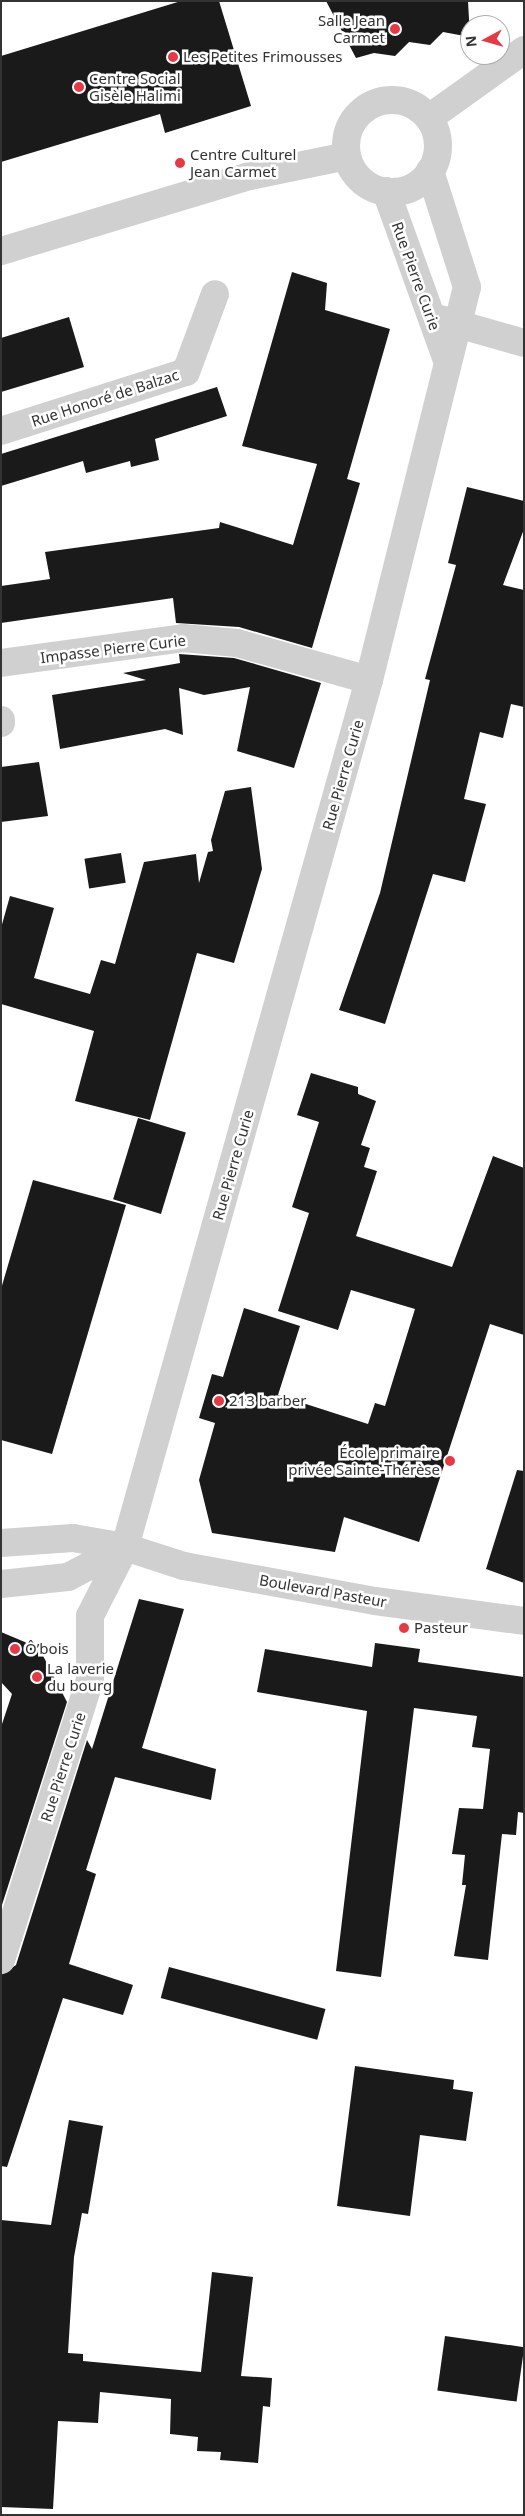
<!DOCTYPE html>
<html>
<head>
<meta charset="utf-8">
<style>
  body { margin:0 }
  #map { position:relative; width:525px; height:2516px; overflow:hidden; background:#fff; font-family:"Noto Sans",sans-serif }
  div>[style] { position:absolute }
  .building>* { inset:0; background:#1a1a1a; transform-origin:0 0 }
  .minor>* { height:28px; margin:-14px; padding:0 14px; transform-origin:14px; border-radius:14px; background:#d0d0d0 }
  .minor>.ring { margin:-14px; padding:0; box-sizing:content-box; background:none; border:28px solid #d0d0d0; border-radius:50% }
  .dots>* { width:14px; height:14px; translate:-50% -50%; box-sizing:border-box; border:2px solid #fff; border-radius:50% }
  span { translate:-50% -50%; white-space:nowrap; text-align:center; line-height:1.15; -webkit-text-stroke:5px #fff; paint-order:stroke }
  .poi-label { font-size:15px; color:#333 }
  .right { translate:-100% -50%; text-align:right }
  .left { translate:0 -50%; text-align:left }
  .street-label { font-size:15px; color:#333 }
  .frame { position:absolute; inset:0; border:2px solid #333; pointer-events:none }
  .north { position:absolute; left:460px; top:15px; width:50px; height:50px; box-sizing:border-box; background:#fff; border:1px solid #adadad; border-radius:50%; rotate:264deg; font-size:14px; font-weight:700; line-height:20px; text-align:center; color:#333 }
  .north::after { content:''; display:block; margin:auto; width:18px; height:22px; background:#e63946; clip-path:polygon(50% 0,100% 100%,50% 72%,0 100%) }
</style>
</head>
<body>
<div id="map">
  <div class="building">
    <i style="clip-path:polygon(181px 1px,219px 1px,251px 106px,165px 133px,160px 114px,1px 162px,1px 56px)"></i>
    <i style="clip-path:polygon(326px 1px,468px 1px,470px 37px,443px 32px,430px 45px,409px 42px,395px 56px,374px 53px,356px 58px)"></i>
    <i style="clip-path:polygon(292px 272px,327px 283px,325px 310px,390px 329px,347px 479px,360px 483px,312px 648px,239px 627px,176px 623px,173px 598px,1px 623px,1px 586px,50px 579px,45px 552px,219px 528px,220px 522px,293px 545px,317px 464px,242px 446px)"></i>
    <i style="clip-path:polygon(69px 317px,84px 367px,1px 392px,1px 338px)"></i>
    <i style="clip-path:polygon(217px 387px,227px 416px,155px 439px,159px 460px,131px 467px,130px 461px,86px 473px,83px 461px,1px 486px,1px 454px)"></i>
    <i style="clip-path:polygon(467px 487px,524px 501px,524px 529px,503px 585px,524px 590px,524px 707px,511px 704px,503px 738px,480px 732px,464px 799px,486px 804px,465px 882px,433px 874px,385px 1024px,339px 1010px,380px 893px,430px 680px,425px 679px,456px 565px,448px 563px)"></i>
    <i style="clip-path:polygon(179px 654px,234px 658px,321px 683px,294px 768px,237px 751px,250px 687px,204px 695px,179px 688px,183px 735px,165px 729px,60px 749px,52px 695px,146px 680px,123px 673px,180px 663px)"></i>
    <i style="clip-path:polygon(39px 762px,48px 816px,1px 822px,1px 767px)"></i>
    <i style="clip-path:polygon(251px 787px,262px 869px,234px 963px,197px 953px,150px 1120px,75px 1101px,94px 1031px,1px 1004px,1px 928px,10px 896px,54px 908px,34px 978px,90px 994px,101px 960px,115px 964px,144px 862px,196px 854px,199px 883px,208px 852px,213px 851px,211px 840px,225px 791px)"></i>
    <i style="left:121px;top:853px;width:30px;height:37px;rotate:81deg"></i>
    <i style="clip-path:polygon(311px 1073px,358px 1087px,358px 1094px,376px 1101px,361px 1145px,370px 1148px,364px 1167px,377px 1171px,356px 1236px,452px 1267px,493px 1156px,524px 1168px,524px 1335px,490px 1324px,419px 1542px,344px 1517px,335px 1552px,212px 1533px,199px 1480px,215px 1423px,199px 1418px,212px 1374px,223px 1377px,244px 1308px,300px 1326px,278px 1395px,368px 1424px,375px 1403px,385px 1406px,415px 1309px,351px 1290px,338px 1330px,278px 1311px,309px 1213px,292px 1207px,319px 1122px,297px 1115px)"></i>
    <i style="left:138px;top:1118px;width:50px;height:85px;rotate:17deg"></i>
    <i style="clip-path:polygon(33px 1180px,126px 1205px,52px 1454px,1px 1440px,1px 1289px)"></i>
    <i style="clip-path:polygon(517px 1470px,524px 1471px,524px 1583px,486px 1569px)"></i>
    <i style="clip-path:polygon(139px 1599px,184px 1609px,142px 1748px,216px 1769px,211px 1800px,115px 1777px,86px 1870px,96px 1874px,69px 1964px,133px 1985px,123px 2015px,63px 1998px,7px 2167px,1px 2166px,1px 1975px,16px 1965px,87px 1740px,92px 1749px)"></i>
    <i style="clip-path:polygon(1px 1632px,39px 1648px,67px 1702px,1px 1908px,1px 1727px,12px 1694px,1px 1682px)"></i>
    <i style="clip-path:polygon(375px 1643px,420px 1649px,418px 1662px,524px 1677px,524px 1813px,518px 1812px,516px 1835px,502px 1834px,488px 1960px,454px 1956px,466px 1885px,462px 1885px,465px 1855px,452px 1854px,459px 1808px,483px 1809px,490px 1749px,472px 1747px,477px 1716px,414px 1708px,381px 1977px,336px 1971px,367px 1711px,257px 1692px,265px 1649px,372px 1667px)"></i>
    <i style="left:169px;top:1967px;width:162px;height:32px;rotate:15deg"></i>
    <i style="clip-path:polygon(355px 2066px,454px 2080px,453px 2089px,473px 2092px,466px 2141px,420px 2135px,410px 2216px,337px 2206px)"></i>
    <i style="clip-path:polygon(69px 2120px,103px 2126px,88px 2214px,82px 2213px,74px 2257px,68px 2353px,83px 2354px,83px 2361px,201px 2372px,212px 2272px,253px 2277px,241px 2376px,272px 2378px,270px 2407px,263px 2406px,258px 2463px,220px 2460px,221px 2452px,197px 2451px,198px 2437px,170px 2434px,171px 2399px,100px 2392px,98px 2423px,58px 2421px,53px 2509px,1px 2507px,1px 2220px,51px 2225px)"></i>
    <i style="left:445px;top:2336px;width:80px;height:55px;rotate:8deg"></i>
  </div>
  <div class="minor">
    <i class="ring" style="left:346px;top:100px;width:64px;height:64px"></i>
    <i style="left:429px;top:118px;width:117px;rotate:-35.6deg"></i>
    <i style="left:386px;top:191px;width:180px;rotate:70.2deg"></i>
    <i style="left:1px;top:251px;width:260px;rotate:-16.8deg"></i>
    <i style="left:250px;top:176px;width:99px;rotate:-11.7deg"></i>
    <i style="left:440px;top:319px;width:87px;rotate:15.9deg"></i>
    <i style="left:1px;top:431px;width:194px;rotate:-17.7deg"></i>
    <i style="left:186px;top:372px;width:83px;rotate:-69.6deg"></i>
    <i style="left:1px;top:663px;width:184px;rotate:-7.8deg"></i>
    <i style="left:183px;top:638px;width:54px;rotate:5.3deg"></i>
    <i style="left:237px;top:643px;width:137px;rotate:15.7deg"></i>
    <i style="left:1px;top:720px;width:3px;rotate:90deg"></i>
    <i style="left:1px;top:1543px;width:72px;rotate:-4deg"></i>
    <i style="left:73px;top:1538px;width:53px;rotate:9.8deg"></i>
    <i style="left:125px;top:1547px;width:62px;rotate:17.9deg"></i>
    <i style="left:184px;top:1566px;width:194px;rotate:10.4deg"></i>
    <i style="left:375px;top:1601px;width:150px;rotate:7.6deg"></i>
    <i style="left:1px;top:1584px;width:67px;rotate:-6deg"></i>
    <i style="left:68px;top:1577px;width:64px;rotate:-27.8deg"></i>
    <i style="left:1px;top:1960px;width:294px;rotate:-72.4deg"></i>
    <i style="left:90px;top:1680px;width:64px;rotate:-90deg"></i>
    <i style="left:90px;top:1616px;width:77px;rotate:-63.1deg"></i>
    <i style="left:125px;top:1547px;width:901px;rotate:-74.28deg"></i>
    <i style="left:369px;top:680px;width:405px;rotate:-76deg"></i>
    <i style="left:467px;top:287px;width:122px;rotate:-107.7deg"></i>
  </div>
  <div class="dots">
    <i style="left:395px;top:29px;background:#e63946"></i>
    <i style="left:173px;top:57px;background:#e63946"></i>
    <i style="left:79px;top:87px;background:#e63946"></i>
    <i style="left:180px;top:163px;background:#e63946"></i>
    <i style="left:219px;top:1401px;background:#e63946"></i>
    <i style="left:450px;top:1461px;background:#e63946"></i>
    <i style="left:404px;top:1628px;background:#e63946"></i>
    <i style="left:15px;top:1649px;background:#e63946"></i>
    <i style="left:37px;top:1677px;background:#e63946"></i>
  </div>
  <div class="poi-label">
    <span class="right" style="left:385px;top:29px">Salle Jean<br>Carmet</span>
    <span class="left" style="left:183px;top:57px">Les Petites Frimousses</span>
    <span class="left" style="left:89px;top:87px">Centre Social<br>Gisèle Halimi</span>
    <span class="left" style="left:190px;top:163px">Centre Culturel<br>Jean Carmet</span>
    <span class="left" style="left:229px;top:1401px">213 barber</span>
    <span class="right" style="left:440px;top:1461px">École primaire<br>privée Sainte-Thérèse</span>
    <span class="left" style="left:414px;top:1628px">Pasteur</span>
    <span class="left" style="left:25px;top:1649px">Ô’bois</span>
    <span class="left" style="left:47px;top:1677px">La laverie<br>du bourg</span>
  </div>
  <div class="street-label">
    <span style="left:416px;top:276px;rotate:70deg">Rue Pierre Curie</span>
    <span style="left:105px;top:398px;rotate:-18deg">Rue Honoré de Balzac</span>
    <span style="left:113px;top:649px;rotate:-7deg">Impasse Pierre Curie</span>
    <span style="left:343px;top:775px;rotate:-74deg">Rue Pierre Curie</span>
    <span style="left:233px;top:1165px;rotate:-74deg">Rue Pierre Curie</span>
    <span style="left:323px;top:1591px;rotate:10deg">Boulevard Pasteur</span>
    <span style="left:63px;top:1767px;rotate:-72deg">Rue Pierre Curie</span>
  </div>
  <div class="frame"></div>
  <div class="north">N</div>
</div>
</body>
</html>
